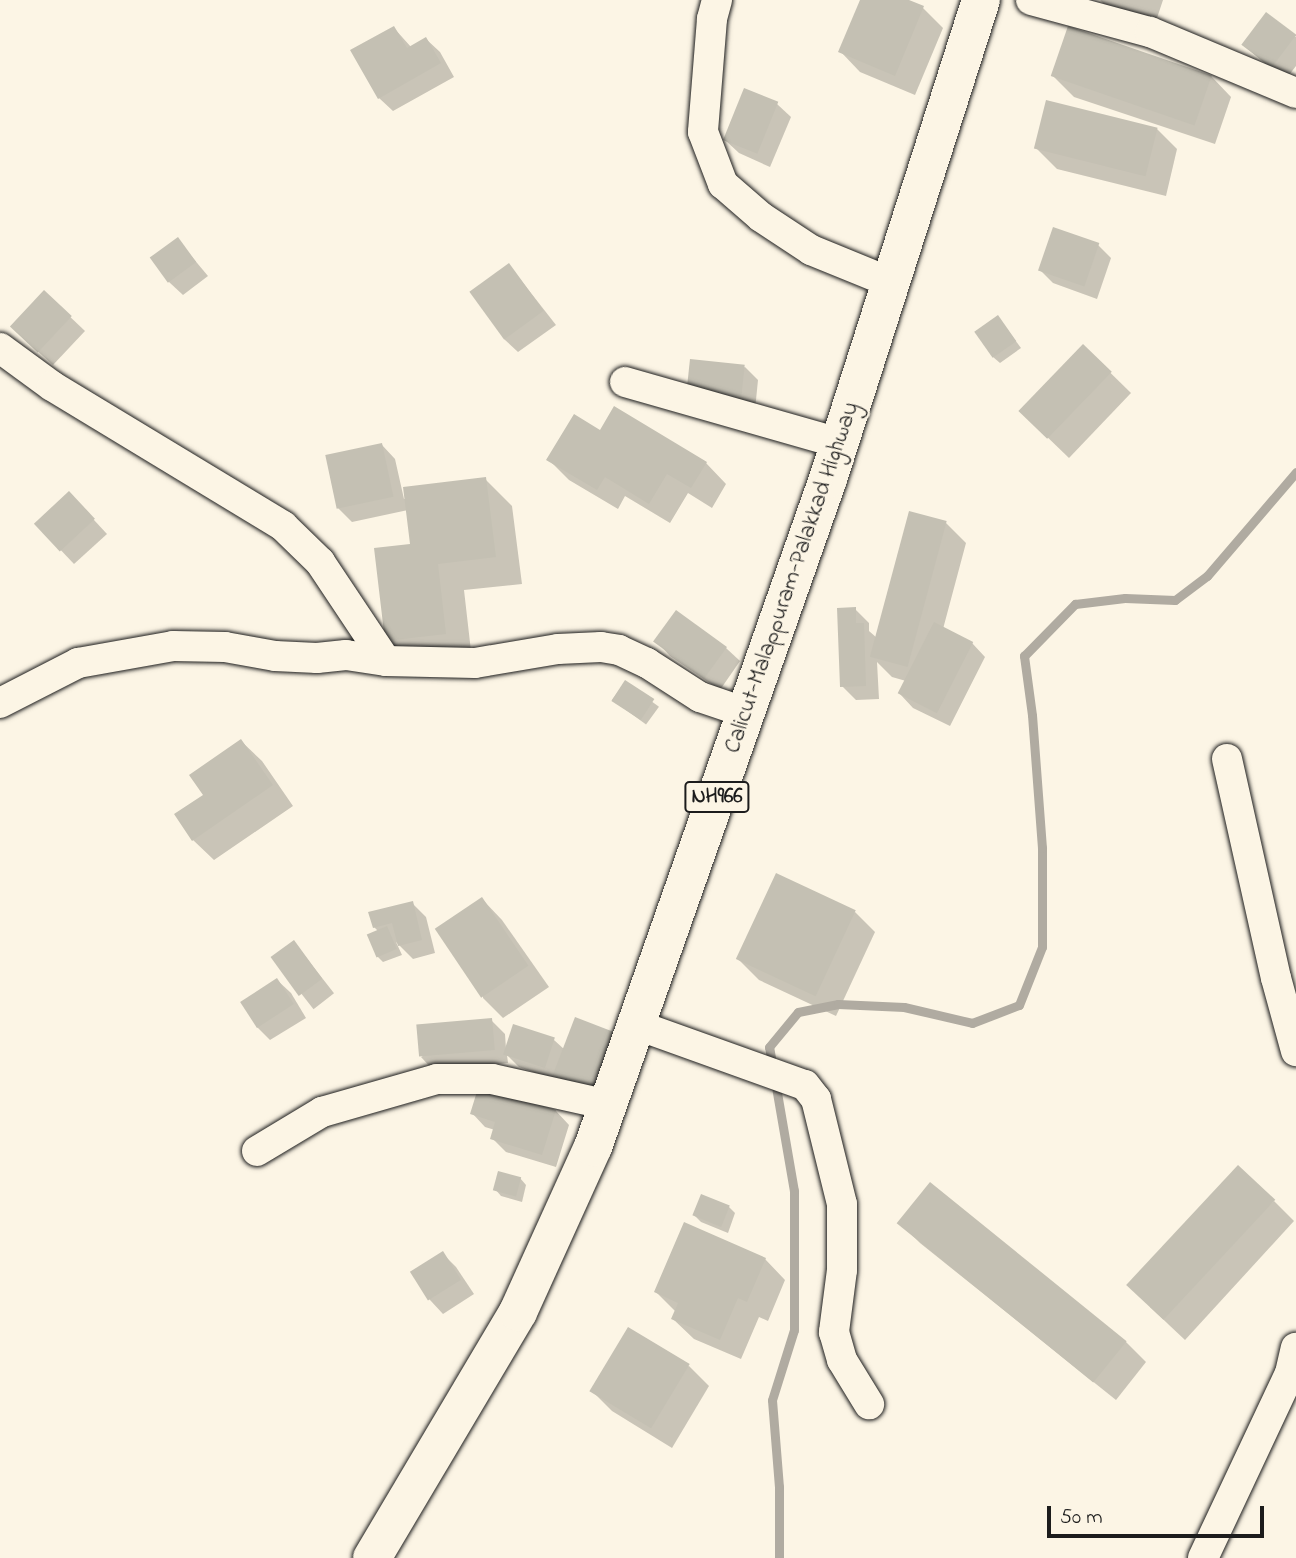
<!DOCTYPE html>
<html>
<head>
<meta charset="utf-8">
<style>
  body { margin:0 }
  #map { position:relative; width:1296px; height:1558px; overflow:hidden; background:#fcf5e5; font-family:"Indie Flower",sans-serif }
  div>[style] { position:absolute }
  .shadow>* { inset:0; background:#0003; transform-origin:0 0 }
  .stream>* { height:9px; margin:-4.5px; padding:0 4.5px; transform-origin:4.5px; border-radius:4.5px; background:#b0aba1 }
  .building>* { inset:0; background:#c4c0b3; transform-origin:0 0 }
  .roads { filter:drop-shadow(0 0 2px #1c1c1c) drop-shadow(0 0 2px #1c1c1c) }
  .minor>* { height:30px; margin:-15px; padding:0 15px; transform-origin:15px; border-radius:15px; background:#fcf5e5 }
  .trunk>* { height:38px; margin:-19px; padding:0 19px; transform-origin:19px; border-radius:19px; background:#fcf5e5 }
  span { translate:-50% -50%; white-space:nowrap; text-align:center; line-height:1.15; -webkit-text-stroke:5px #fcf5e5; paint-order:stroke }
  .shield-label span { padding:2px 5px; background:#fcf5e5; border:2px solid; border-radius:5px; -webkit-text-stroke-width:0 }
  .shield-label { font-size:21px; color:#1c1c1c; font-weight:700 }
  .street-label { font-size:23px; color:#1c1c1c }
  .scale { position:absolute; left:1047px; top:1506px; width:217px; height:32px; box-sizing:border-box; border:4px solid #1c1c1c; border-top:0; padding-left:9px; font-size:21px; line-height:24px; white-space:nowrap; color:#1c1c1c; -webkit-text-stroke:5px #fcf5e5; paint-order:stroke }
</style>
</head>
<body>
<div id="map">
  <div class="shadow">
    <i style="clip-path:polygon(861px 0,905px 0,923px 8px,943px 28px,915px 95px,860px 72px,840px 51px)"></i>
    <i style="clip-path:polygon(1100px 0,1163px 0,1154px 27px,1116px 16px)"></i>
    <i style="clip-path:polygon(1266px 14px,1296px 37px,1296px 66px,1285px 80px,1243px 45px)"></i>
    <i style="clip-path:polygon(394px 28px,411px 47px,426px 39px,440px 52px,454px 77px,393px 111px,379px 98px)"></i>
    <i style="clip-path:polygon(1211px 76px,1231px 97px,1215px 144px,1074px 97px,1054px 77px)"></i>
    <i style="clip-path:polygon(777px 104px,791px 117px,770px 167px,739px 153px,725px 140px)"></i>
    <i style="clip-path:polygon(1157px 129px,1177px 149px,1166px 196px,1057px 169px,1036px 148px)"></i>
    <i style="clip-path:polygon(177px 239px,208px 276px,183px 295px,169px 282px)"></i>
    <i style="clip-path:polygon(1098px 245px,1111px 258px,1097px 299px,1053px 283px,1039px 269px)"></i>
    <i style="clip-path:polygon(509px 265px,556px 325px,518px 352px,504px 339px)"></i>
    <i style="clip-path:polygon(44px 292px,85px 331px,53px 365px,25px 340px)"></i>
    <i style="clip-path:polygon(998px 317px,1021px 348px,1000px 363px,993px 357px)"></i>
    <i style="clip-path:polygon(1083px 346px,1131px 393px,1069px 458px,1041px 431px)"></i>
    <i style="clip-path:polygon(745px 367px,758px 380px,755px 410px,689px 390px)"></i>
    <i style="clip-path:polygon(600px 432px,706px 463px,726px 484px,712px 508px,688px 493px,670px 523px,625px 496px,618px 509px,569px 480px,548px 459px)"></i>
    <i style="clip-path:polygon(382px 445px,395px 459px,404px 499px,485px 479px,512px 506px,522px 584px,464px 590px,472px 660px,414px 667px,387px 640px,412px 545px,408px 510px,352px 522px,338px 508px)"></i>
    <i style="clip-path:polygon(82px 507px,107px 534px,74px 564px,36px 524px)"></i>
    <i style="clip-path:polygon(946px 523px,966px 543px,943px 629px,972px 643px,985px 657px,950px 726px,913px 708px,900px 694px,906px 681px,892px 677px,877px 662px,879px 699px,856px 700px,842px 686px,855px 609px,869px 623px,869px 631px,877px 638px)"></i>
    <i style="clip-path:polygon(657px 642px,726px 648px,740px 661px,720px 690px,670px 656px)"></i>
    <i style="left:625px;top:682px;width:42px;height:22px;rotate:36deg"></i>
    <i style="clip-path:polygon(241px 741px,262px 761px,293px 806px,214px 860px,193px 840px,177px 815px,205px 795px)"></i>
    <i style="clip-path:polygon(482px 899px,502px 920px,549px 987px,503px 1018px,483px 998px)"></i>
    <i style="clip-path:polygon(412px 903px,426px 917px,435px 953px,413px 959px,396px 942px,402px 955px,383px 962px,377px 956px,378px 931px,374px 927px)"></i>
    <i style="clip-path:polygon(855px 912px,875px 932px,836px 1016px,759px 980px,739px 960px)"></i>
    <i style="left:294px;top:942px;width:65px;height:26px;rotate:52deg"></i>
    <i style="clip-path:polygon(277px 980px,291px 993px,306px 1018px,270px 1040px,256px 1026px)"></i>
    <i style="clip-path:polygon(491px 1020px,505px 1034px,506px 1049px,554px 1040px,565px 1050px,628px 1047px,570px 1088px,559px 1078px,558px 1081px,519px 1067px,507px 1055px,508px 1063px,434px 1071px,421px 1057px)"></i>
    <i style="clip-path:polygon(556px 1111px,569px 1125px,556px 1167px,506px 1152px,492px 1138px,495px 1130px,485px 1127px,472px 1113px)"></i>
    <i style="clip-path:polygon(520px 1178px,526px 1185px,522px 1202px,501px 1196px,495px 1189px)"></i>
    <i style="clip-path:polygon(930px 1184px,1126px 1342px,1146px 1362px,1116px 1400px,920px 1243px,900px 1223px)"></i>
    <i style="clip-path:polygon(1274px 1201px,1294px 1221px,1185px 1340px,1150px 1307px)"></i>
    <i style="clip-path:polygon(729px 1207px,735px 1213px,728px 1233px,701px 1222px,695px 1216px)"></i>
    <i style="clip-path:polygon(443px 1254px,456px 1267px,474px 1294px,443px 1314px,430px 1300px,412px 1273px)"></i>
    <i style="clip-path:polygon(765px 1259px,785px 1280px,768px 1321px,759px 1317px,741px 1359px,694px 1339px,673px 1319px,676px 1312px,656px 1292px)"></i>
    <i style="clip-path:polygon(689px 1366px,709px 1386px,672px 1448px,612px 1411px,592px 1391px)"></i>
  </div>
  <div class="stream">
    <i style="left:779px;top:1558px;width:71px;rotate:-90deg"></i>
    <i style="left:779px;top:1487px;width:87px;rotate:-94.6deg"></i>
    <i style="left:772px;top:1400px;width:73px;rotate:-72.6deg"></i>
    <i style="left:794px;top:1330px;width:139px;rotate:-90deg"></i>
    <i style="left:794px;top:1191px;width:146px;rotate:-99.8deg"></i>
    <i style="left:769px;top:1047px;width:45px;rotate:-50.4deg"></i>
    <i style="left:798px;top:1012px;width:41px;rotate:-11.3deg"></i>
    <i style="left:838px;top:1004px;width:66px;rotate:2.6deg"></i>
    <i style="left:904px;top:1007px;width:70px;rotate:13.2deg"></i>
    <i style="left:972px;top:1023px;width:50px;rotate:-21deg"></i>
    <i style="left:1019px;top:1005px;width:62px;rotate:-68.4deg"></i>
    <i style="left:1042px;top:947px;width:99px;rotate:-90deg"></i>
    <i style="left:1042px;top:848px;width:133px;rotate:-94.3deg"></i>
    <i style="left:1032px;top:715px;width:60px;rotate:-97.7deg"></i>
    <i style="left:1024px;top:656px;width:73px;rotate:-45.6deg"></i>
    <i style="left:1075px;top:604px;width:50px;rotate:-6.8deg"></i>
    <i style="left:1125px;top:598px;width:50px;rotate:2.3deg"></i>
    <i style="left:1175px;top:600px;width:40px;rotate:-37deg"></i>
    <i style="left:1207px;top:576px;width:137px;rotate:-49.4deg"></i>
  </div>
  <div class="building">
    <i style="clip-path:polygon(860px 0,909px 0,924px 6px,895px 76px,838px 52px)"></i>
    <i style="left:1266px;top:12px;width:38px;height:41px;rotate:37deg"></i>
    <i style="clip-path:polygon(394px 26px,407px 48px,426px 37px,441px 63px,378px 99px,350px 50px)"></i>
    <i style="left:1068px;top:26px;width:152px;height:53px;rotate:19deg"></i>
    <i style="left:744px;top:88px;width:37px;height:56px;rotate:22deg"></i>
    <i style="left:1046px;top:100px;width:115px;height:50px;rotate:14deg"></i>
    <i style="left:1053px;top:227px;width:49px;height:46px;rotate:19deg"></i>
    <i style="left:178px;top:237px;width:31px;height:35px;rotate:54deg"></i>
    <i style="left:509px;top:263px;width:59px;height:49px;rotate:54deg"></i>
    <i style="left:44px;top:290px;width:38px;height:50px;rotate:43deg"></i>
    <i style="left:998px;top:315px;width:32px;height:29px;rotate:55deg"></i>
    <i style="left:1083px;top:344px;width:40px;height:93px;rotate:44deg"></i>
    <i style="left:690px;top:359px;width:55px;height:32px;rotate:6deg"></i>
    <i style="clip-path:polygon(614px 406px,707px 462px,691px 488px,667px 474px,649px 504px,605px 477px,597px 490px,546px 460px,574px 414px,600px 430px)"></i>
    <i style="left:382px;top:443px;width:55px;height:58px;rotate:78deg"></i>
    <i style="clip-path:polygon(486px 477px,496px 557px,438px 564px,446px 634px,385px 641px,374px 548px,410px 544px,403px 487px)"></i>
    <i style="left:69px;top:491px;width:38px;height:48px;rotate:47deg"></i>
    <i style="left:909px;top:511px;width:39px;height:151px;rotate:15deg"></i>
    <i style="clip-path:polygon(856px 607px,856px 623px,864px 623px,866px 686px,840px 687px,837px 608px)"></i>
    <i style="left:676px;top:610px;width:63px;height:39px;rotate:36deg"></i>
    <i style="left:934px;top:622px;width:44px;height:80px;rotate:27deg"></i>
    <i style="left:625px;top:680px;width:35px;height:25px;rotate:33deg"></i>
    <i style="clip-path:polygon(241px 739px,273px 785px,192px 841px,174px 814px,203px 795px,189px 775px)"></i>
    <i style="left:776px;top:873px;width:88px;height:95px;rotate:25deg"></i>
    <i style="left:482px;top:897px;width:83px;height:57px;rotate:56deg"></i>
    <i style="clip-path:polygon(413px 901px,422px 940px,398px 946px,392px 923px,373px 928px,368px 912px)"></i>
    <i style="left:387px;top:926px;width:25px;height:22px;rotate:67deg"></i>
    <i style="left:294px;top:940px;width:48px;height:29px;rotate:54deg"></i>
    <i style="left:277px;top:978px;width:31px;height:44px;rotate:57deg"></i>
    <i style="left:575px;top:1017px;width:43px;height:62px;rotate:21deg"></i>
    <i style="left:492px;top:1018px;width:32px;height:76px;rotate:85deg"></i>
    <i style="left:513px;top:1024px;width:44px;height:32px;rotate:18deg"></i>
    <i style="clip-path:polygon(479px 1085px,556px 1110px,542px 1155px,490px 1139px,495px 1122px,470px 1114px)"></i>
    <i style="left:1238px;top:1165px;width:51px;height:164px;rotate:43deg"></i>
    <i style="left:498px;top:1171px;width:24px;height:20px;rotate:15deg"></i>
    <i style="left:930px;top:1182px;width:253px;height:53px;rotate:39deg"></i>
    <i style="left:701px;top:1194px;width:31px;height:23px;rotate:22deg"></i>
    <i style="clip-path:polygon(684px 1222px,766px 1258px,747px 1302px,738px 1298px,720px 1340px,671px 1319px,678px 1303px,654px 1292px)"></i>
    <i style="left:443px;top:1251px;width:34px;height:39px;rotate:58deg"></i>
    <i style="left:628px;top:1327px;width:72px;height:75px;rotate:31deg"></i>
  </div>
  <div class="roads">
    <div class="minor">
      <i style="left:717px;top:0;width:20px;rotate:105deg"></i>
      <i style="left:712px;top:19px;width:113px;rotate:94.6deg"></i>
      <i style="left:703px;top:132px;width:56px;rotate:69deg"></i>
      <i style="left:723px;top:184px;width:50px;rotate:41deg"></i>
      <i style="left:761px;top:217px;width:60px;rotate:33.4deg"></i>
      <i style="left:811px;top:250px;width:87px;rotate:22.2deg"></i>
      <i style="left:1031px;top:0;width:123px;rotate:15.1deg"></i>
      <i style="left:1150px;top:32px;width:158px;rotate:22.7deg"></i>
      <i style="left:0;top:348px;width:64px;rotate:36.2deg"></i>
      <i style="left:52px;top:386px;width:270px;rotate:31.2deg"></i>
      <i style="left:283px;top:526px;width:52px;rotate:44.2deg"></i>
      <i style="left:320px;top:562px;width:119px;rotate:56.3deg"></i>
      <i style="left:625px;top:382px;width:223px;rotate:15.9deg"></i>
      <i style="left:0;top:703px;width:88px;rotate:-27.1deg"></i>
      <i style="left:78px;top:663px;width:97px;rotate:-10.1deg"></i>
      <i style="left:173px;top:646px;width:52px;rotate:1.1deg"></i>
      <i style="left:225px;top:647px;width:51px;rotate:10.2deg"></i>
      <i style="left:275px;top:656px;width:42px;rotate:2.7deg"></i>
      <i style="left:317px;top:658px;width:29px;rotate:-6deg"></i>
      <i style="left:346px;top:655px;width:40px;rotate:8.5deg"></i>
      <i style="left:386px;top:661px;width:89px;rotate:1.3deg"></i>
      <i style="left:475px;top:663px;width:84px;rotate:-9.6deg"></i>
      <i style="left:558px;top:649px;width:43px;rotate:-2.7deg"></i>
      <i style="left:601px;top:647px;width:18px;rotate:9deg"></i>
      <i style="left:619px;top:650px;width:31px;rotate:25deg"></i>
      <i style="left:647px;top:663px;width:63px;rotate:32.7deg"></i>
      <i style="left:700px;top:697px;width:50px;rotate:18.8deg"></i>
      <i style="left:1227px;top:759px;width:224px;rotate:77.4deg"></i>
      <i style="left:1276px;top:978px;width:76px;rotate:74.7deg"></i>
      <i style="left:637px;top:1025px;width:178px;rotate:19.7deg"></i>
      <i style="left:805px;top:1085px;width:18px;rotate:52deg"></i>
      <i style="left:816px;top:1099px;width:108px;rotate:76.1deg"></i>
      <i style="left:842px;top:1204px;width:66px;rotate:90deg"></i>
      <i style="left:842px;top:1270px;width:63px;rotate:97.4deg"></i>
      <i style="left:834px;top:1332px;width:29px;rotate:74deg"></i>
      <i style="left:842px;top:1360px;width:52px;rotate:58.5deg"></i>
      <i style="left:257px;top:1151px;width:76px;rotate:-31deg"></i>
      <i style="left:322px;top:1112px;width:120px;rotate:-16deg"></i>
      <i style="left:437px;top:1079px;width:55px"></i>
      <i style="left:492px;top:1079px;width:119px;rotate:12.6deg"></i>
      <i style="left:1203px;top:1558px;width:204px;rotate:-64.8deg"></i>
      <i style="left:1290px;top:1373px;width:26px;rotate:-77deg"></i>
    </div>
    <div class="trunk">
      <i style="left:372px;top:1558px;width:286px;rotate:-59.3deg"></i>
      <i style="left:518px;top:1312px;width:181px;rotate:-65.6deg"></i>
      <i style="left:593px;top:1147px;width:708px;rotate:-70.62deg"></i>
      <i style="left:828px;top:479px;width:503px;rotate:-72.29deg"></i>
    </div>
  </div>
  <div class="shield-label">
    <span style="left:717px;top:797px">NH966</span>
  </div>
  <div class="street-label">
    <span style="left:793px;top:578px;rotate:-71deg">Calicut-Malappuram-Palakkad Highway</span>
  </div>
  <div class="scale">50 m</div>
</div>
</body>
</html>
